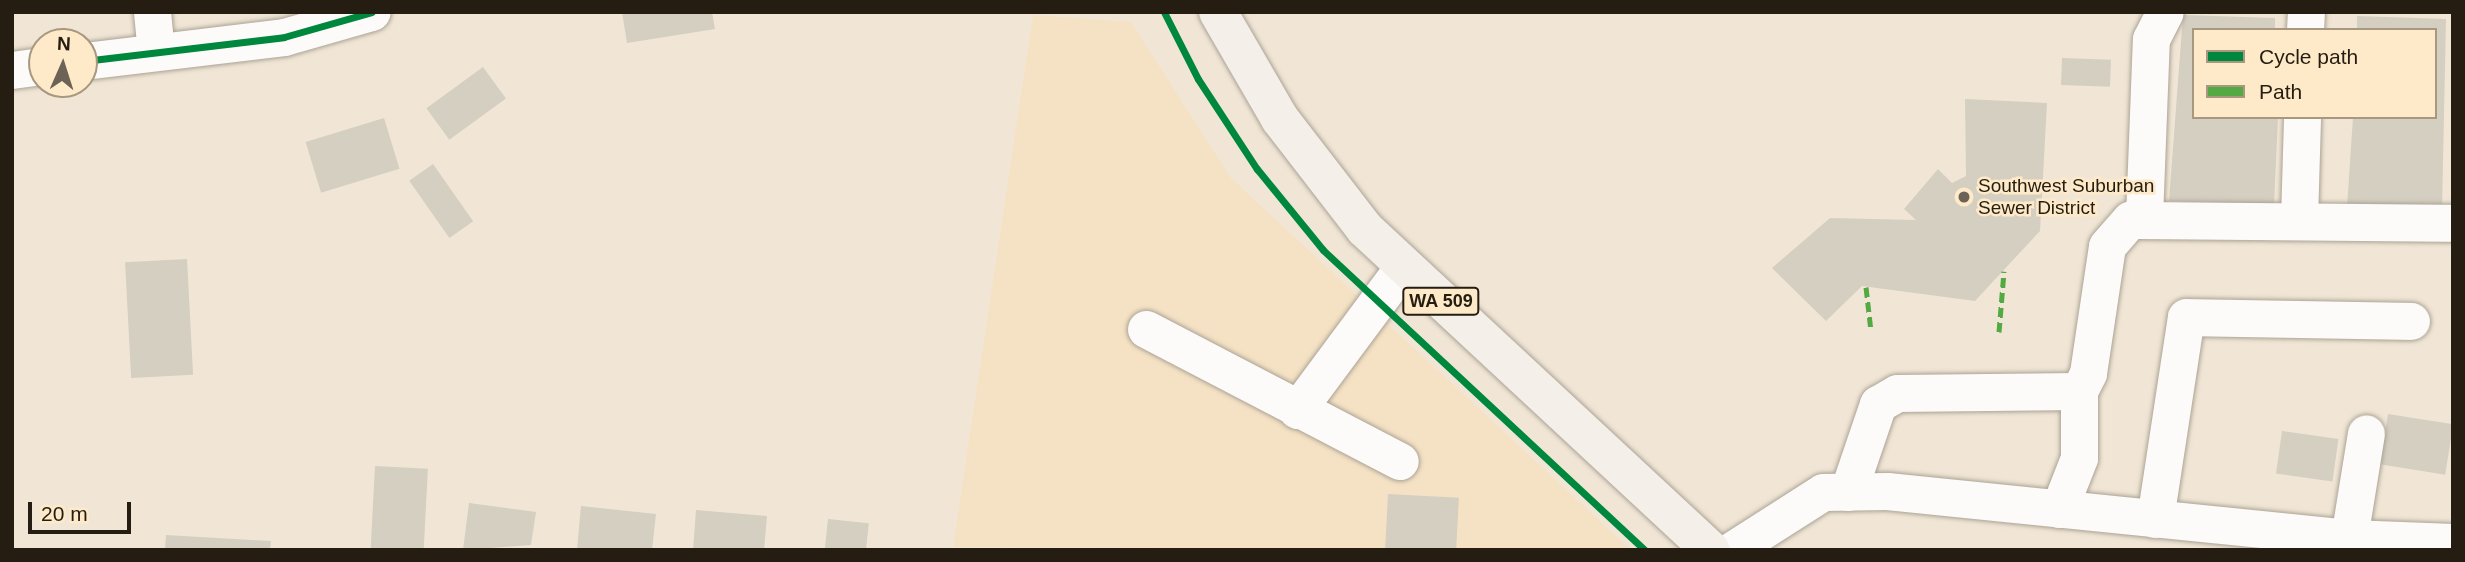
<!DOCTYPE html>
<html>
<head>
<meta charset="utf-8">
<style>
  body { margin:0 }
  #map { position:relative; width:2465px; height:562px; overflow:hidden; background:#f1e6d5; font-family:Helvetica,sans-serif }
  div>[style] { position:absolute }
  .built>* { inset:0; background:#f5e2c4 }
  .building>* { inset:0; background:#d4cfc1; transform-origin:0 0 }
  .roads { filter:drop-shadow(0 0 2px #aba396) drop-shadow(0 0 2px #aba396) }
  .minor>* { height:37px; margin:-18.5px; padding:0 18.5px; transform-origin:18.5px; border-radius:18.5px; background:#fdfbf9 }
  .major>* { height:38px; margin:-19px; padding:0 19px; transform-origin:19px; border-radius:19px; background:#f5efea }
  .quiet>* { height:5px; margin-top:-2.5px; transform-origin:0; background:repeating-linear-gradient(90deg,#53a942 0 10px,transparent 0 15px) }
  .cycleway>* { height:7px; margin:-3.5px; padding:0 3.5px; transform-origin:3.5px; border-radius:3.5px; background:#00873e }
  .dots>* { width:19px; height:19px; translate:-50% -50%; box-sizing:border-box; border:4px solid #feeac8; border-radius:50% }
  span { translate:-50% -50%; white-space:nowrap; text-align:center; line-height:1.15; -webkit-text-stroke:5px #feeac8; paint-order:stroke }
  .shield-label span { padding:2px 5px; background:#feeac8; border:2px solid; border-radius:5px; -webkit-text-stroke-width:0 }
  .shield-label { font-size:18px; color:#251d11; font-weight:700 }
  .poi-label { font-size:19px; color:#251d11 }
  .left { translate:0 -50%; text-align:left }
  .frame { position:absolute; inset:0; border:14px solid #251d11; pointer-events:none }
  .legend { position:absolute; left:2192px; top:28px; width:245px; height:91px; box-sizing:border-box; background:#feeac8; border:2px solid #a7987f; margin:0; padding:9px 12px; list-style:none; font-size:21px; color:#251d11 }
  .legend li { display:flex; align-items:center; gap:14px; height:35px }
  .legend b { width:35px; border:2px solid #a7987f }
  .north { position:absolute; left:28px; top:28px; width:70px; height:70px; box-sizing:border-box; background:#feeac8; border:2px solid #a7987f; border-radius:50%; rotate:3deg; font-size:19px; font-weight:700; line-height:28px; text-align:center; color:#251d11 }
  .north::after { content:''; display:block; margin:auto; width:24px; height:32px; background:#6c6356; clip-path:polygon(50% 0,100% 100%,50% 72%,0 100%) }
  .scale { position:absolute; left:28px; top:502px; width:103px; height:32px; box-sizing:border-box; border:4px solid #251d11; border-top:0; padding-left:9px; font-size:21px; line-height:24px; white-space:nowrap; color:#251d11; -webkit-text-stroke:5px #feeac8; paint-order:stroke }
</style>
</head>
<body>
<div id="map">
  <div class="built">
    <i style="clip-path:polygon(1033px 15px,1131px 22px,1231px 178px,1631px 550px,953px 547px)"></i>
  </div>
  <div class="building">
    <i style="clip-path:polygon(622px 12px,712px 12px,715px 29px,627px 43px)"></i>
    <i style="clip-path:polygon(2183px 15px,2275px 18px,2275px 30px,2194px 30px,2194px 117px,2278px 117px,2274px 205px,2169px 201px)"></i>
    <i style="clip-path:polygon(2357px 16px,2446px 19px,2442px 210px,2347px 207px,2353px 117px,2435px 117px,2435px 30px,2357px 30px)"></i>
    <i style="left:2062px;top:58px;width:49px;height:27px;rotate:2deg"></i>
    <i style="left:483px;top:67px;width:39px;height:70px;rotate:54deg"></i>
    <i style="clip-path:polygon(1965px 99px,2047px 103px,2040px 231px,1975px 301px,1862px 286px,1826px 321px,1772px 268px,1830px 218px,1916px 220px,1904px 209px,1938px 169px,1952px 183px,1966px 176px)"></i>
    <i style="left:384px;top:118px;width:53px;height:82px;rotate:73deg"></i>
    <i style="left:433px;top:164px;width:70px;height:29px;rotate:55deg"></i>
    <i style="left:187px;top:259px;width:116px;height:62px;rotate:87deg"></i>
    <i style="left:2388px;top:414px;width:66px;height:51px;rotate:9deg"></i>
    <i style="left:2282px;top:431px;width:57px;height:43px;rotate:8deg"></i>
    <i style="left:375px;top:466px;width:53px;height:84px;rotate:3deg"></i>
    <i style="left:1388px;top:494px;width:71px;height:56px;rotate:3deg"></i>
    <i style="clip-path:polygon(469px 503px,536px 512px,531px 545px,463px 550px)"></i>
    <i style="clip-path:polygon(581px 506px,656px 514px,652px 550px,577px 550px)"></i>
    <i style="clip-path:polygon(696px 510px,767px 516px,764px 550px,693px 550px)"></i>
    <i style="left:828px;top:519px;width:41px;height:31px;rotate:6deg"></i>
    <i style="clip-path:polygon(166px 535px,271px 541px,270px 550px,165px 550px)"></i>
  </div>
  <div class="roads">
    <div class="minor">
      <i style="left:152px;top:12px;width:40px;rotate:84.3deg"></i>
      <i style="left:2305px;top:30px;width:18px;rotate:-87deg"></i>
      <i style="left:84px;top:61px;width:201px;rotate:-6.8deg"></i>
      <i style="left:284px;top:37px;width:91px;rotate:-15.9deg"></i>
      <i style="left:12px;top:70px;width:30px;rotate:-8deg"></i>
      <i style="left:2144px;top:218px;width:179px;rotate:-87.8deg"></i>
      <i style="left:2151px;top:39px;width:30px;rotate:-63deg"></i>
      <i style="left:2299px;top:220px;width:103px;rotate:-88.3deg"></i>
      <i style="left:1146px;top:329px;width:286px;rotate:27.5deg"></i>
      <i style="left:1297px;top:410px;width:179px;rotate:-53.4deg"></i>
      <i style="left:1848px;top:492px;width:93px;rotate:-71.2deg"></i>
      <i style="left:1878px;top:404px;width:22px;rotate:-30deg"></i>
      <i style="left:1897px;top:393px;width:182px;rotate:-0.6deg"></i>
      <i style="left:2079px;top:391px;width:20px;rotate:-63deg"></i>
      <i style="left:2088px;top:373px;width:128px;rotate:-81.5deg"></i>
      <i style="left:2107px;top:246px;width:35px;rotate:-49deg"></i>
      <i style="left:2130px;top:220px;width:323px;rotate:0.5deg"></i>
      <i style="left:2059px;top:509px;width:55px;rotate:-68.6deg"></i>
      <i style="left:2079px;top:458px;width:67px;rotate:-90deg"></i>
      <i style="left:2155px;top:519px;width:204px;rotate:-81.3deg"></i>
      <i style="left:2186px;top:317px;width:225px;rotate:1deg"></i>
      <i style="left:2349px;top:538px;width:106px;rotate:-80.8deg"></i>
      <i style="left:1732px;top:550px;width:108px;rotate:-32.5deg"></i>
      <i style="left:1823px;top:492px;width:64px;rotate:-0.9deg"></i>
      <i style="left:1887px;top:491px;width:464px;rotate:5.8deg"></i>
      <i style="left:2349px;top:538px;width:104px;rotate:2.2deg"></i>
    </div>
    <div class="major">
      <i style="left:1218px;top:12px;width:124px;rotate:59.9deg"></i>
      <i style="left:1280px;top:119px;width:139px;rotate:52.3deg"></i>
      <i style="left:1365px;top:229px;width:472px;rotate:42.9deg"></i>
    </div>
  </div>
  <div class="quiet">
    <i style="left:1866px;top:287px;width:44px;rotate:83.5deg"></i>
    <i style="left:1999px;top:332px;width:61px;rotate:-85.3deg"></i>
  </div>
  <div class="cycleway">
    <i style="left:1164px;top:12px;width:75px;rotate:63.1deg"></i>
    <i style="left:1198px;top:79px;width:108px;rotate:56.8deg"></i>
    <i style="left:1257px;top:169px;width:104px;rotate:50.8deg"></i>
    <i style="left:1323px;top:250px;width:440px;rotate:43deg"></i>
    <i style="left:84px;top:61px;width:201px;rotate:-6.8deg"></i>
    <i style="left:284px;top:37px;width:91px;rotate:-15.9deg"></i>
  </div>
  <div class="dots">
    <i style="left:1964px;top:197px;background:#6c6356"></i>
  </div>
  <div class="shield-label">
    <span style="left:1441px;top:301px">WA 509</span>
  </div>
  <div class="poi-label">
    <span class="left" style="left:1978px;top:197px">Southwest Suburban<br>Sewer District</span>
  </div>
  <div class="frame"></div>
  <ul class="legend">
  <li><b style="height:9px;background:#00873e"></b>Cycle path</li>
  <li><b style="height:9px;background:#53a942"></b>Path</li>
  </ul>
  <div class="north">N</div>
  <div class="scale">20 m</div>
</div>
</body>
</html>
